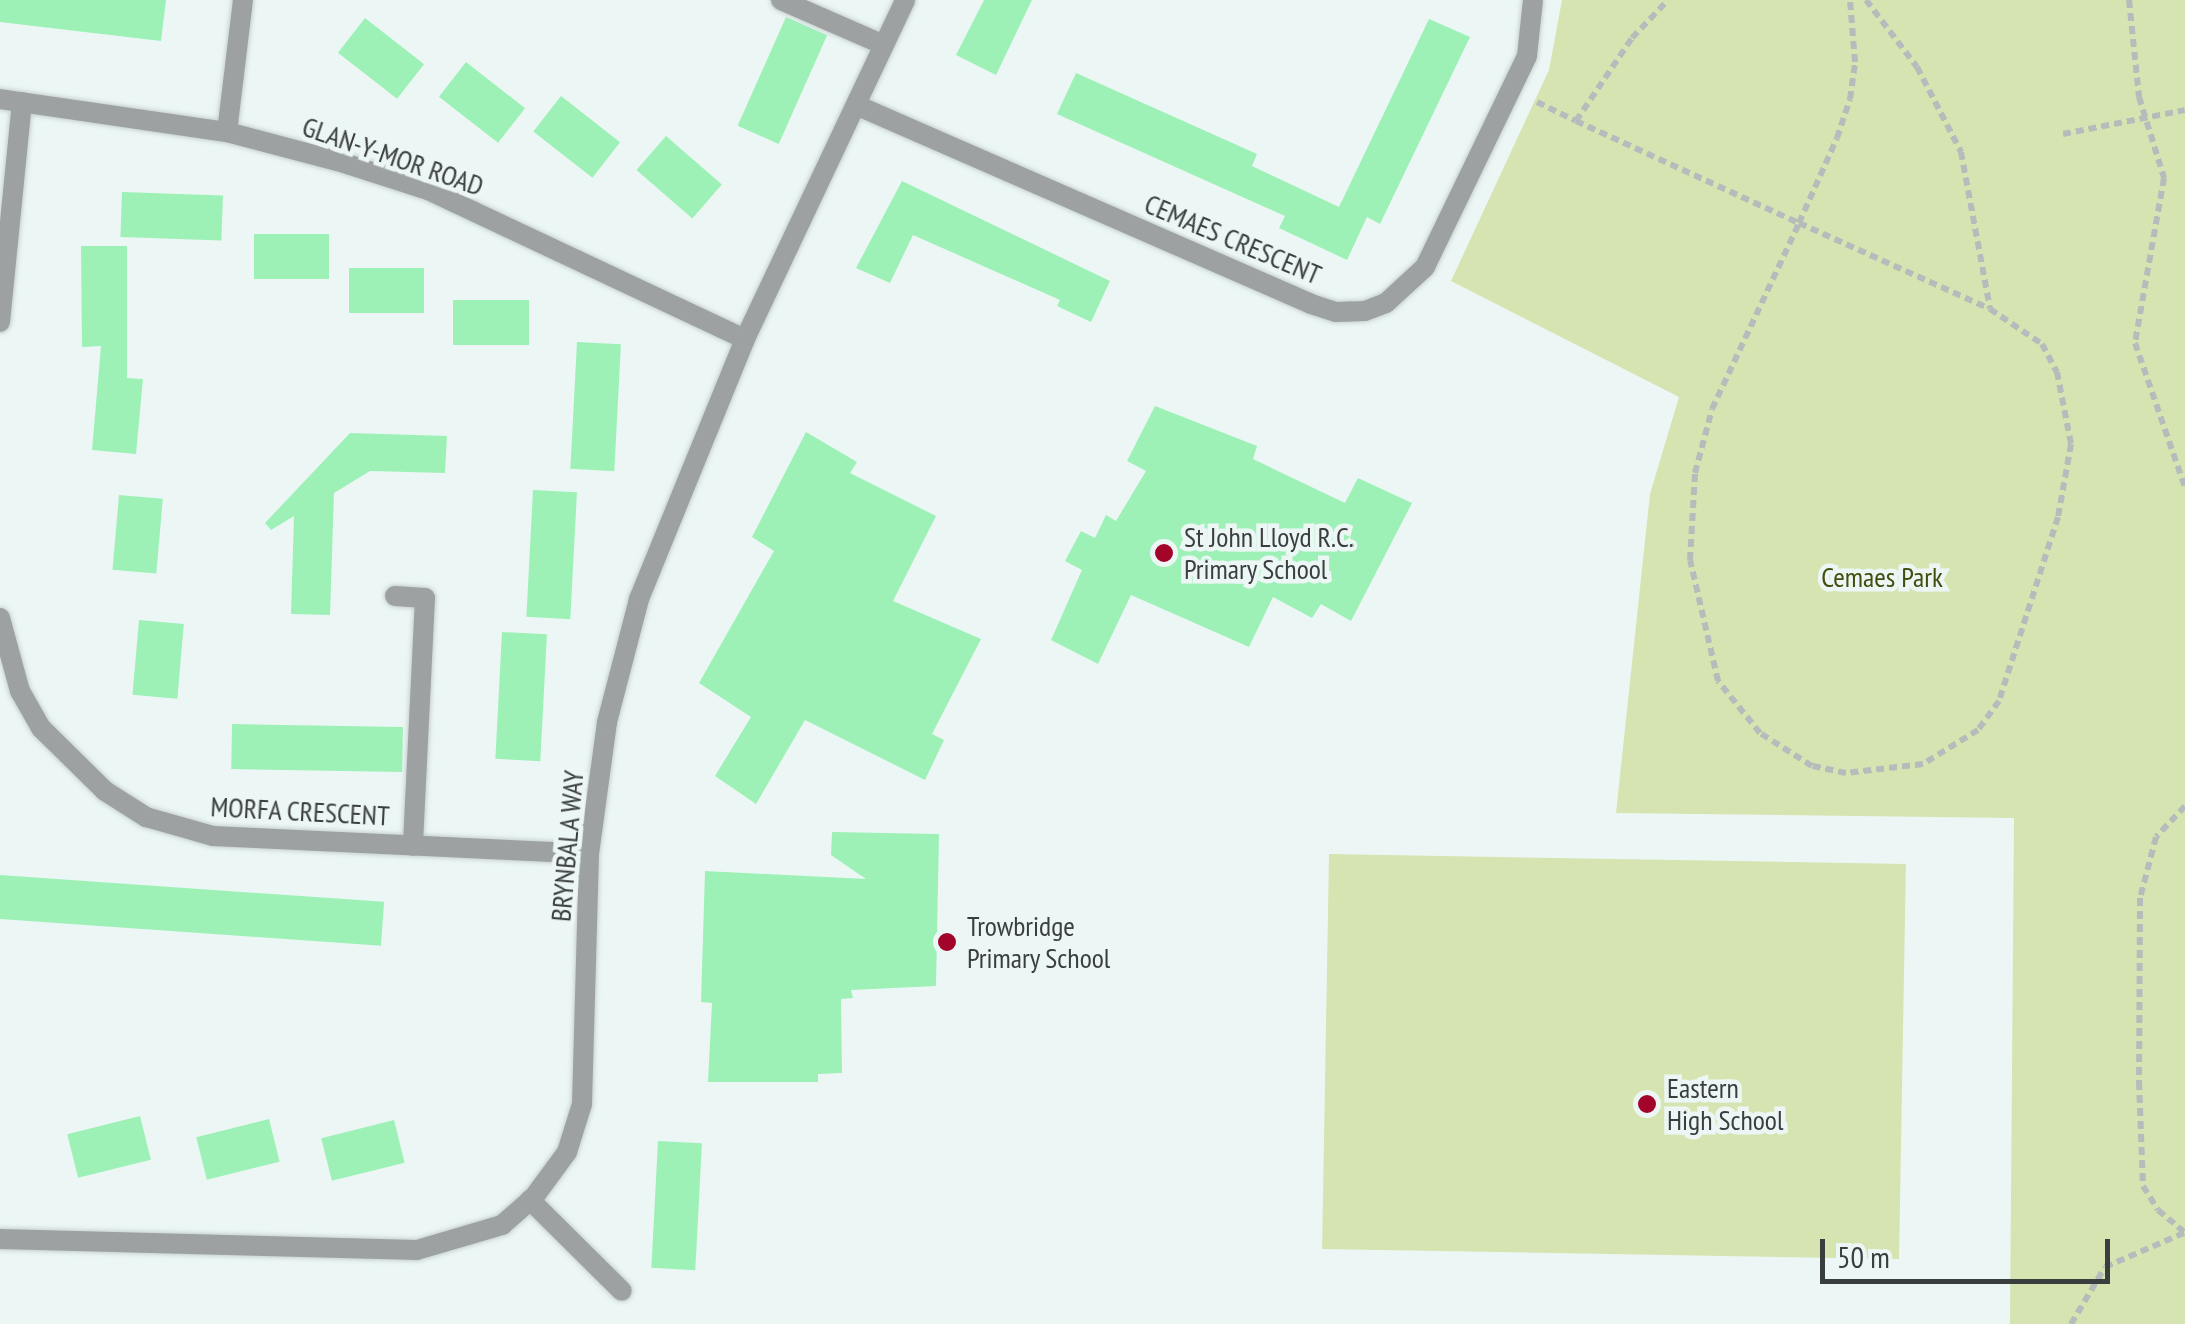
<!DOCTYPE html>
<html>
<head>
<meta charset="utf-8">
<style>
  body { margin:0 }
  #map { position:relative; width:2185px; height:1324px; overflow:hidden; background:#ecf7f5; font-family:"PT Sans Narrow",sans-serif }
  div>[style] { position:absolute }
  .green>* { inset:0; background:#d6e4b1; transform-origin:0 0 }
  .building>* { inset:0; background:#9df1b7; transform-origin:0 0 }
  .path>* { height:6px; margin-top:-3px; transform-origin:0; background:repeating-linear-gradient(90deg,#b4bdbb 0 8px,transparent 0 13px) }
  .roads { filter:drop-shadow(0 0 2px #c8d2d0) drop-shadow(0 0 2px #c8d2d0) }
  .service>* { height:20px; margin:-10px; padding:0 10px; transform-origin:10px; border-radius:10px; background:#9da1a2 }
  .minor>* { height:20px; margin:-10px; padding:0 10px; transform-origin:10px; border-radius:10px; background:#9da1a2 }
  .dots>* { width:28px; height:28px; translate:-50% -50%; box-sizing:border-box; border:5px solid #ecf7f5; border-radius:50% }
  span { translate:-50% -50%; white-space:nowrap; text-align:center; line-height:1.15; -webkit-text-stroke:9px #ecf7f5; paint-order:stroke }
  .street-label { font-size:28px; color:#3a3e3e }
  .poi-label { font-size:28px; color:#3a3e3e }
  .left { translate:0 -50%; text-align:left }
  .park-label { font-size:28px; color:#434f0e }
  .scale { position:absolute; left:1820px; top:1239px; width:290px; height:45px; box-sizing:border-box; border:5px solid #3a3e3e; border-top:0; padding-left:12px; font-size:30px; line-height:35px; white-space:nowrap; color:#3a3e3e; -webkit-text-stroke:8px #ecf7f5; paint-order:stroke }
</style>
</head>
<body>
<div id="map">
  <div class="green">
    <i style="clip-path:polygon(1562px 0,2185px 0,2185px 1324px,2010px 1324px,2014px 818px,1616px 813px,1650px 494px,1679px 397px,1451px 281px,1549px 70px)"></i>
    <i style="left:1329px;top:854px;width:577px;height:395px;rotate:1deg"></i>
  </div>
  <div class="building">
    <i style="clip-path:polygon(0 0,166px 0,161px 41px,0 22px)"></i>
    <i style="clip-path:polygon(984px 0,1032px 0,996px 75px,956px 55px)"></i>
    <i style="left:786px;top:17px;width:45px;height:119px;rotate:24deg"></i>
    <i style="left:365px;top:18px;width:75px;height:44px;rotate:38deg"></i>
    <i style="clip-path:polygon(1429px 19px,1470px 37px,1380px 224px,1367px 217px,1347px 260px,1279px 228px,1285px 216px,1057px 114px,1076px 73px,1257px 154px,1252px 166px,1339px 207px)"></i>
    <i style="left:466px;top:62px;width:75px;height:44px;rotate:38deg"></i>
    <i style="left:561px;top:96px;width:75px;height:45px;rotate:38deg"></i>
    <i style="left:666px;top:136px;width:74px;height:45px;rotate:41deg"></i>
    <i style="clip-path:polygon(902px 181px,1110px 281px,1091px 322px,1057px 306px,1060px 300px,913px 235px,890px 283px,856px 268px)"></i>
    <i style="left:122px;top:192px;width:101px;height:45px;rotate:2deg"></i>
    <i style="left:254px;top:234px;width:75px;height:45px"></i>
    <i style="clip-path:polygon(81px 246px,127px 246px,127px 378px,143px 379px,136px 454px,92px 450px,101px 346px,82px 347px)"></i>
    <i style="left:349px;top:268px;width:75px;height:45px"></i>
    <i style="left:453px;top:300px;width:76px;height:45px"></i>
    <i style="left:577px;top:342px;width:44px;height:127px;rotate:3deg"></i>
    <i style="clip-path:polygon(1155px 406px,1257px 446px,1253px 459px,1345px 503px,1358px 478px,1412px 503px,1351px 621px,1321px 604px,1312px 618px,1273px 597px,1249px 647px,1131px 595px,1098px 664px,1051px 640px,1082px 570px,1065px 561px,1081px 531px,1095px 538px,1106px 515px,1116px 521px,1146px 471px,1127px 461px)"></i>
    <i style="clip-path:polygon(806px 432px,857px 462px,850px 473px,936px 516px,893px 601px,981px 639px,932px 734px,944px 740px,925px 780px,805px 720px,756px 804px,715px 776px,751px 717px,699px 683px,774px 551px,752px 537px)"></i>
    <i style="clip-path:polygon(350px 433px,447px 436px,445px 473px,370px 471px,334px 493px,330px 615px,291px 614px,294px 516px,271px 530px,265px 523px)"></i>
    <i style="left:533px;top:490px;width:44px;height:127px;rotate:3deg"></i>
    <i style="left:119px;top:495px;width:44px;height:75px;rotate:5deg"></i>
    <i style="left:139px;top:620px;width:45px;height:75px;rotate:5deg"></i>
    <i style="left:502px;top:632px;width:45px;height:127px;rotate:3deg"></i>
    <i style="left:232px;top:724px;width:171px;height:45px;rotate:1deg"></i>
    <i style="clip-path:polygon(832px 832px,939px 834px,936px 986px,851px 990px,853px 998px,841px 999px,842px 1073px,818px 1074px,818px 1082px,708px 1082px,712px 1003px,701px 1002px,705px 871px,866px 879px,831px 855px)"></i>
    <i style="left:0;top:875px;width:385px;height:44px;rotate:4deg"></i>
    <i style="left:140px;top:1116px;width:45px;height:75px;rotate:76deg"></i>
    <i style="left:269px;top:1119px;width:44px;height:75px;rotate:76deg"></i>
    <i style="left:394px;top:1120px;width:44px;height:75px;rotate:76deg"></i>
    <i style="left:658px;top:1141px;width:44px;height:127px;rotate:3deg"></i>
  </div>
  <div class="path">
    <i style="left:1866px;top:0;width:84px;rotate:52.7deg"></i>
    <i style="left:1917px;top:67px;width:96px;rotate:62.6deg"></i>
    <i style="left:1961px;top:152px;width:159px;rotate:79.5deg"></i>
    <i style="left:2129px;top:0;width:98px;rotate:84.1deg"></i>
    <i style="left:2139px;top:97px;width:85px;rotate:72.8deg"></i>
    <i style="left:2164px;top:178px;width:168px;rotate:100deg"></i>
    <i style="left:2135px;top:343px;width:152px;rotate:70.9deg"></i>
    <i style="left:1537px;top:102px;width:43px;rotate:26deg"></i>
    <i style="left:1576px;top:121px;width:245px;rotate:24.6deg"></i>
    <i style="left:1799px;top:223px;width:209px;rotate:24.2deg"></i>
    <i style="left:1990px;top:309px;width:63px;rotate:33.9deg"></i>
    <i style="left:2042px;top:344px;width:32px;rotate:62deg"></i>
    <i style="left:2057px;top:372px;width:73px;rotate:79deg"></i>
    <i style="left:2071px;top:444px;width:74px;rotate:100.1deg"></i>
    <i style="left:2058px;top:517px;width:193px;rotate:107.8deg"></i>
    <i style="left:1999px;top:701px;width:36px;rotate:126deg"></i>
    <i style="left:1978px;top:730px;width:65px;rotate:148.3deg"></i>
    <i style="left:1923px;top:764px;width:78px;rotate:173.3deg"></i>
    <i style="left:1846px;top:773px;width:35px;rotate:-168deg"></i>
    <i style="left:1812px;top:766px;width:62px;rotate:-147.6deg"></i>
    <i style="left:1760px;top:733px;width:67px;rotate:-128.9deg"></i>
    <i style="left:1718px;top:681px;width:124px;rotate:-103deg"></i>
    <i style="left:1690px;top:560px;width:87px;rotate:-86.7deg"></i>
    <i style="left:1695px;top:473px;width:66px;rotate:-75.1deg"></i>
    <i style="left:1712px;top:409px;width:205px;rotate:-64.9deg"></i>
    <i style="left:1799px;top:223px;width:93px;rotate:-65.9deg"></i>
    <i style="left:1837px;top:138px;width:41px;rotate:-71.6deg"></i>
    <i style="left:1850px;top:99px;width:37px;rotate:-82deg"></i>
    <i style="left:1855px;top:62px;width:62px;rotate:-94.6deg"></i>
    <i style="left:1576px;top:121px;width:100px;rotate:-56deg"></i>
    <i style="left:1632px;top:38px;width:52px;rotate:-46.5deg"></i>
    <i style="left:2063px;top:134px;width:124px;rotate:-11.1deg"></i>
    <i style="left:2185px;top:806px;width:42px;rotate:133.1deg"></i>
    <i style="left:2156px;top:837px;width:63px;rotate:104.7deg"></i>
    <i style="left:2140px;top:898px;width:184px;rotate:90.3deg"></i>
    <i style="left:2139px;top:1082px;width:104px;rotate:87.8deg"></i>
    <i style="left:2143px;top:1186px;width:28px;rotate:58deg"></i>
    <i style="left:2158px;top:1210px;width:35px;rotate:40deg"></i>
    <i style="left:2071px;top:1324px;width:66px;rotate:-59.2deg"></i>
    <i style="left:2105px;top:1267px;width:86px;rotate:-23.3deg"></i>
  </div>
  <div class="roads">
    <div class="service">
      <i style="left:530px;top:1200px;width:129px;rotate:44.7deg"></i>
    </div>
    <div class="minor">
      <i style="left:781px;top:0;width:112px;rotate:23.6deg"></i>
      <i style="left:0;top:99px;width:229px;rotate:8.3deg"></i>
      <i style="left:227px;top:132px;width:121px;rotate:14.8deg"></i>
      <i style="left:344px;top:163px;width:88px;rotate:17.8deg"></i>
      <i style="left:428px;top:190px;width:350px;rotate:25.2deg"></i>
      <i style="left:856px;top:105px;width:497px;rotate:23.6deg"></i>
      <i style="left:1311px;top:304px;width:26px;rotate:18deg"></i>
      <i style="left:1336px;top:312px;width:29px;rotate:-2deg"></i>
      <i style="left:1365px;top:311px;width:22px;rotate:-21deg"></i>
      <i style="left:1386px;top:303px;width:53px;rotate:-42.7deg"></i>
      <i style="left:1425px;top:267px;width:234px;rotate:-64.2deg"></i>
      <i style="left:1527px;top:56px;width:56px;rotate:-83.9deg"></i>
      <i style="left:227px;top:132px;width:133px;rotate:-83.1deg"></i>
      <i style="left:0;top:322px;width:221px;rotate:-84.3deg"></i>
      <i style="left:395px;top:596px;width:30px;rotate:4deg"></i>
      <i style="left:425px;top:598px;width:248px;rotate:92.8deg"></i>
      <i style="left:0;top:618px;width:76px;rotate:74.7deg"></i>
      <i style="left:20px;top:691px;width:43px;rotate:60.4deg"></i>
      <i style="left:41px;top:728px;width:90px;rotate:44.5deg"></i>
      <i style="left:105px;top:791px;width:49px;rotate:32.4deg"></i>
      <i style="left:146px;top:817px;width:70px;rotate:15.8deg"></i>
      <i style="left:213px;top:836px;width:376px;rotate:2.7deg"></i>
      <i style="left:0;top:1239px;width:417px;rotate:1.5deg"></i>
      <i style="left:417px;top:1250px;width:89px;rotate:-16.4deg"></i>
      <i style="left:502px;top:1225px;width:43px;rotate:-41.2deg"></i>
      <i style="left:534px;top:1197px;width:56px;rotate:-53.7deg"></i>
      <i style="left:567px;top:1152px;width:50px;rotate:-72.6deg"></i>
      <i style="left:582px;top:1104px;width:250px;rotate:-88.4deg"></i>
      <i style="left:589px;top:854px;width:133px;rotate:-82.2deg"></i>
      <i style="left:607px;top:722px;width:127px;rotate:-75.4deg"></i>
      <i style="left:639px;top:599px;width:281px;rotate:-67.8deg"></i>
      <i style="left:745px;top:339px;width:375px;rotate:-64.7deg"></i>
    </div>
  </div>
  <div class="dots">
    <i style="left:1164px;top:553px;background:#a2042a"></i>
    <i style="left:947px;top:942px;background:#a2042a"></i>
    <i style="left:1647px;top:1104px;background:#a2042a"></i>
  </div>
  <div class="street-label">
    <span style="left:393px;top:156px;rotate:19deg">GLAN-Y-MOR ROAD</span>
    <span style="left:1233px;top:239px;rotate:23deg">CEMAES CRESCENT</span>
    <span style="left:300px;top:811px;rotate:3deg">MORFA CRESCENT</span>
    <span style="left:567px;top:846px;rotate:-85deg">BRYNBALA WAY</span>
  </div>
  <div class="poi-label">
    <span class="left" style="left:1184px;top:553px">St John Lloyd R.C.<br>Primary School</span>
    <span class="left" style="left:967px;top:942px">Trowbridge<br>Primary School</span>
    <span class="left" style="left:1667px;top:1104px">Eastern<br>High School</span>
  </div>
  <div class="park-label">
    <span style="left:1882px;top:577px">Cemaes Park</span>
  </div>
  <div class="scale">50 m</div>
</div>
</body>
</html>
